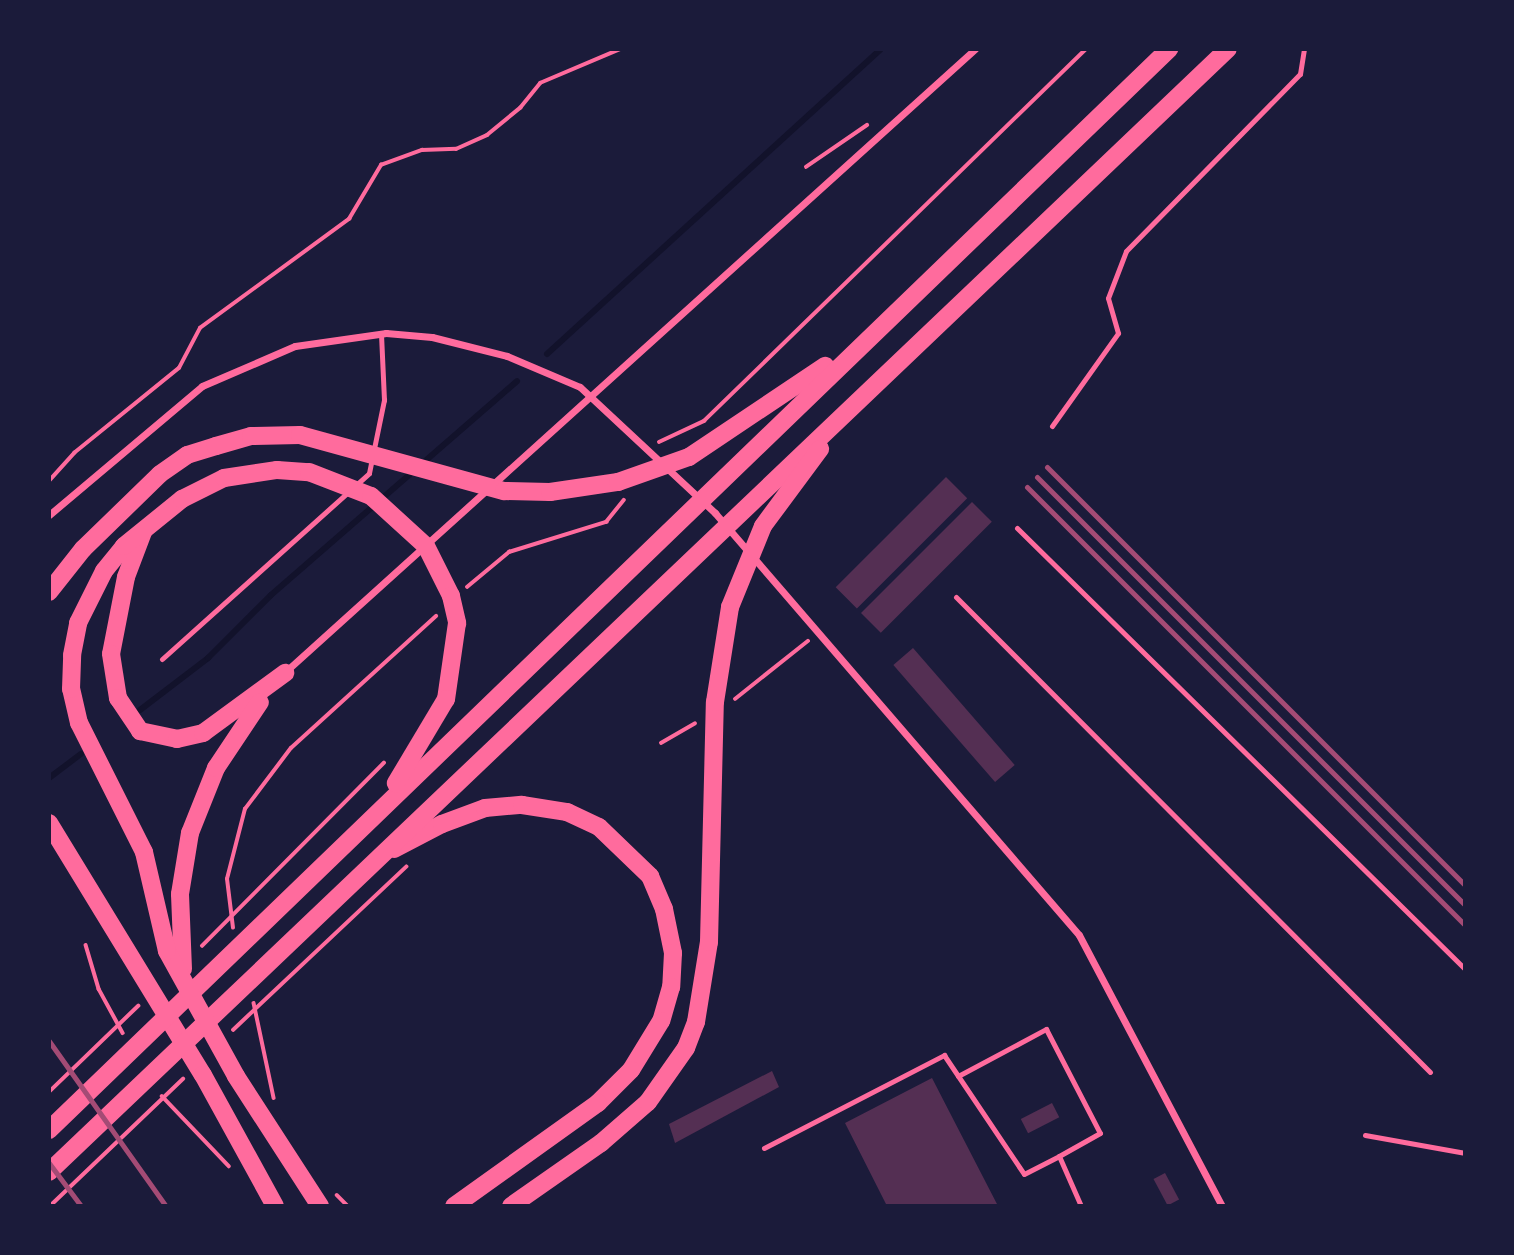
<!DOCTYPE html>
<html>
<head>
<meta charset="utf-8">
<style>
  body { margin:0 }
  #map { position:relative; width:1514px; height:1255px; overflow:hidden; background:#1b1b3a; font-family:Quicksand,sans-serif }
  div>[style] { position:absolute }
  .stream>* { height:6px; margin:-3px; padding:0 3px; transform-origin:3px; border-radius:3px; background:#12122b }
  .building>* { inset:0; background:#542f53; transform-origin:0 0 }
  .path>* { height:3.5px; margin:-1.75px; padding:0 1.75px; transform-origin:1.75px; border-radius:1.75px; background:#ff6b9d }
  .service>* { height:5px; margin:-2.5px; padding:0 2.5px; transform-origin:2.5px; border-radius:2.5px; background:#ff6b9d }
  .minor>* { height:7px; margin:-3.5px; padding:0 3.5px; transform-origin:3.5px; border-radius:3.5px; background:#ff6b9d }
  .trunk>* { height:18px; margin:-9px; padding:0 9px; transform-origin:9px; border-radius:9px; background:#ff6b9d }
  .rail>* { height:5px; margin:-2.5px; padding:0 2.5px; transform-origin:2.5px; border-radius:2.5px; background:#a44b75 }
  span { translate:-50% -50%; white-space:nowrap; text-align:center; line-height:1.15; -webkit-text-stroke:7px #1b1b3a; paint-order:stroke }
  .frame { position:absolute; inset:0; border:51px solid #1b1b3a; pointer-events:none }
</style>
</head>
<body>
<div id="map">
  <div class="stream">
    <i style="left:547px;top:354px;width:452px;rotate:-42.4deg"></i>
    <i style="left:140px;top:710px;width:86px;rotate:-37.4deg"></i>
    <i style="left:208px;top:658px;width:89px;rotate:-45deg"></i>
    <i style="left:271px;top:595px;width:326px;rotate:-41deg"></i>
    <i style="left:49px;top:778px;width:40px;rotate:-37deg"></i>
  </div>
  <div class="building">
    <i style="left:946px;top:477px;width:30px;height:156px;rotate:45deg"></i>
    <i style="left:972px;top:502px;width:28px;height:157px;rotate:45deg"></i>
    <i style="left:913px;top:648px;width:155px;height:26px;rotate:49deg"></i>
    <i style="clip-path:polygon(772px 1071px,779px 1087px,675px 1143px,669px 1124px)"></i>
    <i style="clip-path:polygon(932px 1078px,950px 1113px,998px 1206px,887px 1206px,845px 1123px)"></i>
    <i style="left:1052px;top:1103px;width:16px;height:35px;rotate:63deg"></i>
    <i style="left:1165px;top:1173px;width:30px;height:13px;rotate:62deg"></i>
  </div>
  <div class="path">
    <i style="left:806px;top:167px;width:74px;rotate:-34.5deg"></i>
    <i style="left:659px;top:442px;width:50px;rotate:-25deg"></i>
    <i style="left:704px;top:421px;width:533px;rotate:-44.24deg"></i>
    <i style="left:49px;top:481px;width:38px;rotate:-48deg"></i>
    <i style="left:74px;top:453px;width:135px;rotate:-39deg"></i>
    <i style="left:179px;top:368px;width:45px;rotate:-62.3deg"></i>
    <i style="left:200px;top:328px;width:185px;rotate:-36.2deg"></i>
    <i style="left:349px;top:219px;width:63px;rotate:-59.3deg"></i>
    <i style="left:381px;top:165px;width:44px;rotate:-20.1deg"></i>
    <i style="left:422px;top:150px;width:34px;rotate:-2deg"></i>
    <i style="left:456px;top:149px;width:34px;rotate:-24deg"></i>
    <i style="left:487px;top:135px;width:43px;rotate:-39.3deg"></i>
    <i style="left:520px;top:108px;width:32px;rotate:-51deg"></i>
    <i style="left:540px;top:83px;width:87px;rotate:-23deg"></i>
    <i style="left:467px;top:587px;width:55px;rotate:-39.8deg"></i>
    <i style="left:509px;top:552px;width:102px;rotate:-17.2deg"></i>
    <i style="left:606px;top:522px;width:28px;rotate:-51deg"></i>
    <i style="left:735px;top:699px;width:93px;rotate:-38.5deg"></i>
    <i style="left:661px;top:743px;width:39px;rotate:-30deg"></i>
    <i style="left:233px;top:928px;width:49px;rotate:-97deg"></i>
    <i style="left:227px;top:879px;width:72px;rotate:-75.6deg"></i>
    <i style="left:245px;top:809px;width:76px;rotate:-53deg"></i>
    <i style="left:291px;top:748px;width:196px;rotate:-42.3deg"></i>
    <i style="left:86px;top:945px;width:46px;rotate:73.5deg"></i>
    <i style="left:99px;top:989px;width:50px;rotate:61.4deg"></i>
    <i style="left:202px;top:946px;width:258px;rotate:-45.2deg"></i>
    <i style="left:254px;top:1003px;width:97px;rotate:78.1deg"></i>
    <i style="left:233px;top:1030px;width:238px;rotate:-43.3deg"></i>
    <i style="left:49px;top:1092px;width:124px;rotate:-44deg"></i>
    <i style="left:162px;top:1096px;width:97px;rotate:46.3deg"></i>
    <i style="left:337px;top:1195px;width:16px;rotate:45deg"></i>
    <i style="left:50px;top:1206px;width:184px;rotate:-43.7deg"></i>
  </div>
  <div class="service">
    <i style="left:1052px;top:426px;width:114px;rotate:-54.6deg"></i>
    <i style="left:1118px;top:333px;width:36px;rotate:-106deg"></i>
    <i style="left:1108px;top:298px;width:50px;rotate:-69deg"></i>
    <i style="left:1126px;top:251px;width:248px;rotate:-45.5deg"></i>
    <i style="left:1300px;top:74px;width:25px;rotate:-81deg"></i>
    <i style="left:1017px;top:528px;width:629px;rotate:44.55deg"></i>
    <i style="left:956px;top:597px;width:671px;rotate:45.06deg"></i>
    <i style="left:162px;top:659px;width:278px;rotate:-41.9deg"></i>
    <i style="left:369px;top:473px;width:75px;rotate:-78.4deg"></i>
    <i style="left:384px;top:400px;width:67px;rotate:-92.6deg"></i>
    <i style="left:958px;top:1076px;width:100px;rotate:-28.1deg"></i>
    <i style="left:1046px;top:1029px;width:117px;rotate:62.6deg"></i>
    <i style="left:1100px;top:1133px;width:47px;rotate:150.7deg"></i>
    <i style="left:1365px;top:1135px;width:102px;rotate:10.2deg"></i>
    <i style="left:764px;top:1148px;width:203px;rotate:-27.3deg"></i>
    <i style="left:944px;top:1055px;width:143px;rotate:56.1deg"></i>
    <i style="left:1024px;top:1174px;width:39px;rotate:-27deg"></i>
    <i style="left:1059px;top:1156px;width:55px;rotate:66.3deg"></i>
  </div>
  <div class="minor">
    <i style="left:49px;top:515px;width:200px;rotate:-40.1deg"></i>
    <i style="left:202px;top:386px;width:101px;rotate:-23.3deg"></i>
    <i style="left:295px;top:346px;width:92px;rotate:-8.1deg"></i>
    <i style="left:386px;top:333px;width:46px;rotate:5deg"></i>
    <i style="left:432px;top:337px;width:77px;rotate:14.2deg"></i>
    <i style="left:507px;top:356px;width:79px;rotate:23deg"></i>
    <i style="left:580px;top:387px;width:185px;rotate:43deg"></i>
    <i style="left:715px;top:513px;width:557px;rotate:49.22deg"></i>
    <i style="left:1079px;top:935px;width:306px;rotate:62.2deg"></i>
    <i style="left:285px;top:672px;width:930px;rotate:-42.08deg"></i>
  </div>
  <div class="trunk">
    <i style="left:143px;top:532px;width:48px;rotate:110.7deg"></i>
    <i style="left:126px;top:577px;width:78px;rotate:101deg"></i>
    <i style="left:111px;top:654px;width:45px;rotate:81deg"></i>
    <i style="left:118px;top:698px;width:40px;rotate:56deg"></i>
    <i style="left:140px;top:731px;width:38px;rotate:12deg"></i>
    <i style="left:177px;top:739px;width:27px;rotate:-13deg"></i>
    <i style="left:203px;top:733px;width:102px;rotate:-36.2deg"></i>
    <i style="left:49px;top:592px;width:55px;rotate:-51.7deg"></i>
    <i style="left:83px;top:549px;width:107px;rotate:-44.2deg"></i>
    <i style="left:160px;top:474px;width:33px;rotate:-35deg"></i>
    <i style="left:187px;top:455px;width:30px;rotate:-17deg"></i>
    <i style="left:216px;top:446px;width:36px;rotate:-16deg"></i>
    <i style="left:251px;top:436px;width:49px;rotate:-1.2deg"></i>
    <i style="left:300px;top:435px;width:212px;rotate:15.4deg"></i>
    <i style="left:504px;top:491px;width:46px;rotate:1.2deg"></i>
    <i style="left:550px;top:492px;width:69px;rotate:-8.4deg"></i>
    <i style="left:618px;top:482px;width:75px;rotate:-19.4deg"></i>
    <i style="left:689px;top:457px;width:164px;rotate:-33.8deg"></i>
    <i style="left:49px;top:823px;width:295px;rotate:58.6deg"></i>
    <i style="left:203px;top:1075px;width:149px;rotate:61.2deg"></i>
    <i style="left:394px;top:849px;width:54px;rotate:-27.5deg"></i>
    <i style="left:442px;top:824px;width:46px;rotate:-20.4deg"></i>
    <i style="left:485px;top:808px;width:37px;rotate:-5deg"></i>
    <i style="left:522px;top:805px;width:46px;rotate:8.8deg"></i>
    <i style="left:567px;top:812px;width:35px;rotate:25deg"></i>
    <i style="left:599px;top:827px;width:71px;rotate:43.9deg"></i>
    <i style="left:650px;top:876px;width:36px;rotate:67deg"></i>
    <i style="left:664px;top:909px;width:45px;rotate:78.4deg"></i>
    <i style="left:673px;top:953px;width:34px;rotate:93deg"></i>
    <i style="left:671px;top:987px;width:35px;rotate:106deg"></i>
    <i style="left:661px;top:1021px;width:57px;rotate:121.5deg"></i>
    <i style="left:631px;top:1070px;width:47px;rotate:135deg"></i>
    <i style="left:598px;top:1103px;width:177px;rotate:144.4deg"></i>
    <i style="left:183px;top:969px;width:75px;rotate:-92.3deg"></i>
    <i style="left:180px;top:894px;width:62px;rotate:-80.7deg"></i>
    <i style="left:190px;top:833px;width:70px;rotate:-68.2deg"></i>
    <i style="left:216px;top:768px;width:79px;rotate:-56.3deg"></i>
    <i style="left:49px;top:1130px;width:1557px;rotate:-43.98deg"></i>
    <i style="left:49px;top:1172px;width:1628px;rotate:-43.61deg"></i>
    <i style="left:320px;top:1206px;width:155px;rotate:-122.9deg"></i>
    <i style="left:236px;top:1076px;width:143px;rotate:-118.9deg"></i>
    <i style="left:167px;top:951px;width:102px;rotate:-103.1deg"></i>
    <i style="left:144px;top:852px;width:144px;rotate:-116.7deg"></i>
    <i style="left:79px;top:723px;width:35px;rotate:-103deg"></i>
    <i style="left:71px;top:689px;width:34px;rotate:-88deg"></i>
    <i style="left:72px;top:655px;width:33px;rotate:-79deg"></i>
    <i style="left:78px;top:623px;width:58px;rotate:-63.4deg"></i>
    <i style="left:104px;top:571px;width:32px;rotate:-51deg"></i>
    <i style="left:124px;top:546px;width:75px;rotate:-39deg"></i>
    <i style="left:182px;top:499px;width:47px;rotate:-26.6deg"></i>
    <i style="left:224px;top:478px;width:54px;rotate:-8.6deg"></i>
    <i style="left:277px;top:470px;width:32px;rotate:4deg"></i>
    <i style="left:309px;top:472px;width:66px;rotate:21.2deg"></i>
    <i style="left:371px;top:496px;width:74px;rotate:42.3deg"></i>
    <i style="left:426px;top:546px;width:56px;rotate:63.4deg"></i>
    <i style="left:451px;top:596px;width:28px;rotate:77deg"></i>
    <i style="left:457px;top:623px;width:77px;rotate:98.2deg"></i>
    <i style="left:446px;top:699px;width:98px;rotate:120.8deg"></i>
    <i style="left:511px;top:1206px;width:110px;rotate:-35deg"></i>
    <i style="left:601px;top:1143px;width:62px;rotate:-41.1deg"></i>
    <i style="left:648px;top:1102px;width:66px;rotate:-54.9deg"></i>
    <i style="left:686px;top:1048px;width:28px;rotate:-69deg"></i>
    <i style="left:696px;top:1022px;width:81px;rotate:-80.8deg"></i>
    <i style="left:709px;top:942px;width:240px;rotate:-88.6deg"></i>
    <i style="left:715px;top:702px;width:96px;rotate:-81deg"></i>
    <i style="left:730px;top:607px;width:87px;rotate:-67.8deg"></i>
    <i style="left:763px;top:526px;width:96px;rotate:-53.5deg"></i>
  </div>
  <div class="rail">
    <i style="left:1047px;top:467px;width:591px;rotate:45deg"></i>
    <i style="left:1037px;top:477px;width:605px;rotate:45deg"></i>
    <i style="left:1027px;top:487px;width:619px;rotate:45deg"></i>
    <i style="left:49px;top:1041px;width:202px;rotate:54.7deg"></i>
    <i style="left:49px;top:1163px;width:54px;rotate:53.3deg"></i>
  </div>
  <div class="frame"></div>
</div>
</body>
</html>
